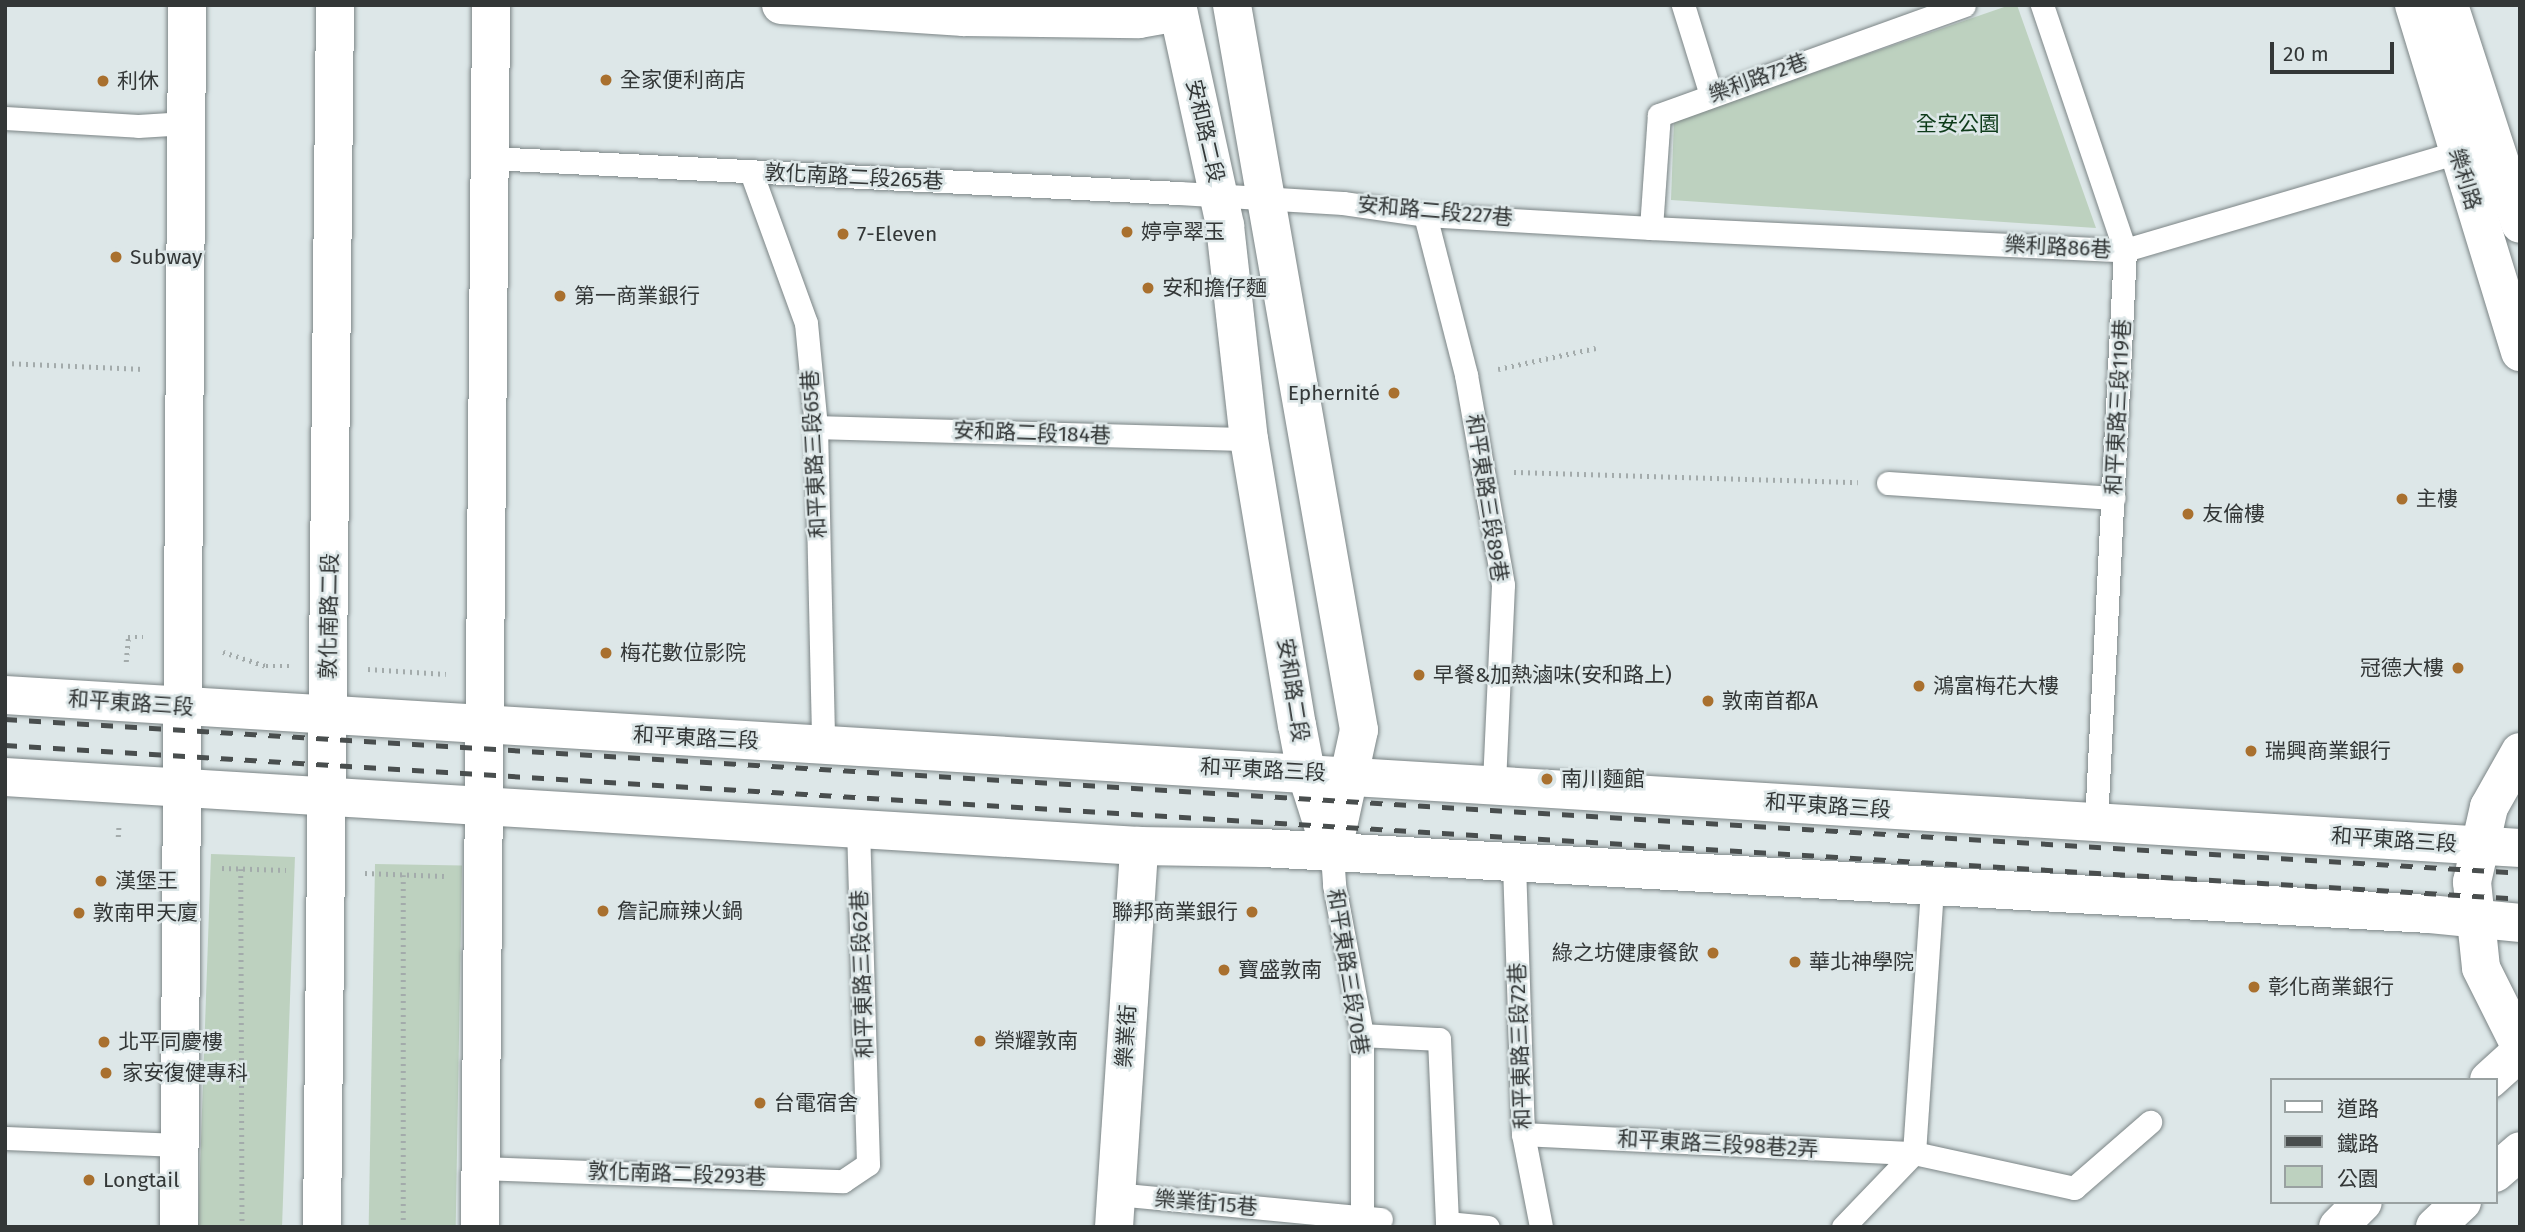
<!DOCTYPE html>
<html>
<head>
<meta charset="utf-8">
<style>
  body { margin:0 }
  #map { position:relative; width:2525px; height:1232px; overflow:hidden; background:#dde7e8; font-family:"Fira Sans","Noto Sans TC",sans-serif }
  div>[style] { position:absolute }
  .green>* { inset:0; background:#bdd1bf; transform-origin:0 0 }
  .path>* { height:4.5px; margin-top:-2.25px; transform-origin:0; background:repeating-linear-gradient(90deg,#a3abab 0 2px,transparent 0 7px) }
  .roads { filter:drop-shadow(0 0 2px #7c8586) drop-shadow(0 0 2px #7c8586) }
  .lane>* { height:23px; margin:-11.5px; padding:0 11.5px; transform-origin:11.5px; border-radius:11.5px; background:#fff }
  .street>* { height:38px; margin:-19px; padding:0 19px; transform-origin:19px; border-radius:19px; background:#fff }
  .secondary>* { height:38px; margin:-19px; padding:0 19px; transform-origin:19px; border-radius:19px; background:#fff }
  .rail>* { height:5px; margin-top:-2.5px; transform-origin:0; background:repeating-linear-gradient(90deg,#494e4e 0 12px,transparent 0 24px) }
  .dots>* { width:19px; height:19px; translate:-50% -50%; box-sizing:border-box; border:4px solid #dde7e8; border-radius:50% }
  span { translate:-50% -50%; white-space:nowrap; text-align:center; line-height:1.15; -webkit-text-stroke:5px #dde7e8; paint-order:stroke }
  .street-label { font-size:21px; color:#333737 }
  .poi-label { font-size:21px; color:#333737 }
  .left { translate:0 -50%; text-align:left }
  .right { translate:-100% -50%; text-align:right }
  .park-label { font-size:21px; color:#0e3b1a }
  .frame { position:absolute; inset:0; border:7px solid #333737; pointer-events:none }
  .legend { position:absolute; left:2270px; top:1078px; width:228px; height:126px; box-sizing:border-box; background:#dde7e8; border:2px solid #99a1a1; margin:0; padding:9px 12px; list-style:none; font-size:21px; color:#333737 }
  .legend li { display:flex; align-items:center; gap:14px; height:35px }
  .legend b { width:35px; border:2px solid #99a1a1 }
  .scale { position:absolute; left:2270px; top:42px; width:124px; height:32px; box-sizing:border-box; border:4px solid #333737; border-top:0; padding-left:9px; font-size:21px; line-height:24px; white-space:nowrap; color:#333737; -webkit-text-stroke:5px #dde7e8; paint-order:stroke }
</style>
</head>
<body>
<div id="map">
  <div class="green">
    <i style="clip-path:polygon(2010px 5px,2017px 5px,2096px 228px,1671px 200px,1674px 121px)"></i>
    <i style="left:211px;top:854px;width:84px;height:373px;rotate:2deg"></i>
    <i style="left:375px;top:864px;width:87px;height:363px;rotate:1deg"></i>
  </div>
  <div class="path">
    <i style="left:5px;top:363px;width:139px;rotate:2.5deg"></i>
    <i style="left:1498px;top:369px;width:100px;rotate:-12.1deg"></i>
    <i style="left:1514px;top:472px;width:344px;rotate:1.7deg"></i>
    <i style="left:223px;top:652px;width:45px;rotate:18deg"></i>
    <i style="left:266px;top:666px;width:23px"></i>
    <i style="left:126px;top:662px;width:25px;rotate:-85deg"></i>
    <i style="left:128px;top:637px;width:15px"></i>
    <i style="left:368px;top:669px;width:78px;rotate:3.7deg"></i>
    <i style="left:118px;top:837px;width:13px;rotate:-86deg"></i>
    <i style="left:222px;top:868px;width:64px;rotate:1.8deg"></i>
    <i style="left:241px;top:869px;width:358px;rotate:89.8deg"></i>
    <i style="left:365px;top:873px;width:79px;rotate:2.2deg"></i>
    <i style="left:403px;top:1227px;width:352px;rotate:-90deg"></i>
  </div>
  <div class="roads">
    <div class="lane">
      <i style="left:1683px;top:5px;width:94px;rotate:72.7deg"></i>
      <i style="left:2042px;top:5px;width:259px;rotate:71.3deg"></i>
      <i style="left:2125px;top:250px;width:573px;rotate:92.9deg"></i>
      <i style="left:5px;top:118px;width:133px;rotate:3.4deg"></i>
      <i style="left:138px;top:126px;width:48px;rotate:-3.6deg"></i>
      <i style="left:490px;top:158px;width:690px;rotate:2.91deg"></i>
      <i style="left:1179px;top:193px;width:164px;rotate:3.5deg"></i>
      <i style="left:1343px;top:203px;width:83px;rotate:8.3deg"></i>
      <i style="left:1425px;top:215px;width:226px;rotate:3.3deg"></i>
      <i style="left:1651px;top:228px;width:475px;rotate:2.7deg"></i>
      <i style="left:2125px;top:250px;width:358px;rotate:-16.4deg"></i>
      <i style="left:751px;top:172px;width:161px;rotate:70deg"></i>
      <i style="left:806px;top:323px;width:104px;rotate:84.5deg"></i>
      <i style="left:816px;top:427px;width:318px;rotate:88.7deg"></i>
      <i style="left:1425px;top:215px;width:165px;rotate:75.6deg"></i>
      <i style="left:1466px;top:375px;width:213px;rotate:80deg"></i>
      <i style="left:1503px;top:585px;width:201px;rotate:92.6deg"></i>
      <i style="left:1651px;top:228px;width:113px;rotate:-86deg"></i>
      <i style="left:1659px;top:115px;width:324px;rotate:-19.8deg"></i>
      <i style="left:816px;top:427px;width:433px;rotate:1.6deg"></i>
      <i style="left:1888px;top:483px;width:226px;rotate:3.8deg"></i>
      <i style="left:1332px;top:854px;width:31px;rotate:86deg"></i>
      <i style="left:1334px;top:885px;width:153px;rotate:79.4deg"></i>
      <i style="left:1362px;top:1035px;width:181px;rotate:90deg"></i>
      <i style="left:1514px;top:864px;width:270px;rotate:88.1deg"></i>
      <i style="left:1523px;top:1134px;width:95px;rotate:79deg"></i>
      <i style="left:1362px;top:1035px;width:77px;rotate:3deg"></i>
      <i style="left:1439px;top:1039px;width:184px;rotate:87.5deg"></i>
      <i style="left:1447px;top:1223px;width:41px;rotate:5.6deg"></i>
      <i style="left:1523px;top:1134px;width:391px;rotate:2.8deg"></i>
      <i style="left:1914px;top:1153px;width:164px;rotate:12.3deg"></i>
      <i style="left:2074px;top:1188px;width:101px;rotate:-41deg"></i>
      <i style="left:5px;top:1138px;width:175px;rotate:2.3deg"></i>
      <i style="left:480px;top:1168px;width:363px;rotate:2.1deg"></i>
      <i style="left:843px;top:1181px;width:30px;rotate:-34deg"></i>
      <i style="left:868px;top:1164px;width:338px;rotate:-91.7deg"></i>
      <i style="left:1115px;top:1194px;width:267px;rotate:5.4deg"></i>
      <i style="left:1843px;top:1227px;width:103px;rotate:-46.2deg"></i>
      <i style="left:1914px;top:1153px;width:266px;rotate:-86.1deg"></i>
    </div>
    <div class="street">
      <i style="left:781px;top:5px;width:183px;rotate:3.8deg"></i>
      <i style="left:964px;top:17px;width:175px;rotate:0.7deg"></i>
      <i style="left:1139px;top:19px;width:40px;rotate:-10deg"></i>
    </div>
    <div class="secondary">
      <i style="left:1177px;top:5px;width:226px;rotate:77.7deg"></i>
      <i style="left:1225px;top:226px;width:214px;rotate:83.6deg"></i>
      <i style="left:1249px;top:439px;width:290px;rotate:80.5deg"></i>
      <i style="left:1297px;top:725px;width:48px;rotate:79.2deg"></i>
      <i style="left:1306px;top:772px;width:86px;rotate:72.4deg"></i>
      <i style="left:1232px;top:5px;width:736px;rotate:80.06deg"></i>
      <i style="left:1359px;top:730px;width:127px;rotate:102.3deg"></i>
      <i style="left:2414px;top:5px;width:363px;rotate:73deg"></i>
      <i style="left:2449px;top:5px;width:230px;rotate:72deg"></i>
      <i style="left:5px;top:695px;width:2520px;rotate:3.48deg"></i>
      <i style="left:2520px;top:752px;width:63px;rotate:119.4deg"></i>
      <i style="left:2489px;top:807px;width:77px;rotate:102.8deg"></i>
      <i style="left:2472px;top:882px;width:86px;rotate:84deg"></i>
      <i style="left:2481px;top:968px;width:87px;rotate:63.4deg"></i>
      <i style="left:5px;top:777px;width:1136px;rotate:3.48deg"></i>
      <i style="left:1139px;top:846px;width:124px;rotate:0.9deg"></i>
      <i style="left:1263px;top:848px;width:1168px;rotate:3.24deg"></i>
      <i style="left:2429px;top:914px;width:91px;rotate:5.6deg"></i>
      <i style="left:2489px;top:1080px;width:42px;rotate:-42.1deg"></i>
      <i style="left:2495px;top:1173px;width:33px;rotate:-41deg"></i>
      <i style="left:179px;top:1227px;width:1222px;rotate:-89.62deg"></i>
      <i style="left:322px;top:1227px;width:1222px;rotate:-89.39deg"></i>
      <i style="left:480px;top:1227px;width:1222px;rotate:-89.48deg"></i>
      <i style="left:1114px;top:1227px;width:382px;rotate:-86.2deg"></i>
      <i style="left:2338px;top:1227px;width:35px;rotate:-45deg"></i>
      <i style="left:2435px;top:1227px;width:37px;rotate:-43deg"></i>
    </div>
  </div>
  <div class="rail">
    <i style="left:5px;top:719px;width:2520px;rotate:3.5deg"></i>
    <i style="left:5px;top:745px;width:2520px;rotate:3.5deg"></i>
  </div>
  <div class="dots">
    <i style="left:606px;top:80px;background:#a9702e"></i>
    <i style="left:103px;top:81px;background:#a9702e"></i>
    <i style="left:1127px;top:232px;background:#a9702e"></i>
    <i style="left:843px;top:234px;background:#a9702e"></i>
    <i style="left:116px;top:257px;background:#a9702e"></i>
    <i style="left:1148px;top:288px;background:#a9702e"></i>
    <i style="left:560px;top:296px;background:#a9702e"></i>
    <i style="left:1394px;top:393px;background:#a9702e"></i>
    <i style="left:2402px;top:499px;background:#a9702e"></i>
    <i style="left:2188px;top:514px;background:#a9702e"></i>
    <i style="left:606px;top:653px;background:#a9702e"></i>
    <i style="left:2458px;top:668px;background:#a9702e"></i>
    <i style="left:1419px;top:675px;background:#a9702e"></i>
    <i style="left:1919px;top:686px;background:#a9702e"></i>
    <i style="left:1708px;top:701px;background:#a9702e"></i>
    <i style="left:2251px;top:751px;background:#a9702e"></i>
    <i style="left:1547px;top:779px;background:#a9702e"></i>
    <i style="left:101px;top:881px;background:#a9702e"></i>
    <i style="left:603px;top:911px;background:#a9702e"></i>
    <i style="left:1252px;top:912px;background:#a9702e"></i>
    <i style="left:79px;top:913px;background:#a9702e"></i>
    <i style="left:1713px;top:953px;background:#a9702e"></i>
    <i style="left:1795px;top:962px;background:#a9702e"></i>
    <i style="left:1224px;top:970px;background:#a9702e"></i>
    <i style="left:2254px;top:987px;background:#a9702e"></i>
    <i style="left:980px;top:1041px;background:#a9702e"></i>
    <i style="left:104px;top:1042px;background:#a9702e"></i>
    <i style="left:106px;top:1073px;background:#a9702e"></i>
    <i style="left:760px;top:1103px;background:#a9702e"></i>
    <i style="left:89px;top:1180px;background:#a9702e"></i>
  </div>
  <div class="street-label">
    <span style="left:1758px;top:78px;rotate:-20deg">樂利路72巷</span>
    <span style="left:1205px;top:131px;rotate:77deg">安和路二段</span>
    <span style="left:854px;top:177px;rotate:3deg">敦化南路二段265巷</span>
    <span style="left:2465px;top:179px;rotate:73deg">樂利路</span>
    <span style="left:1435px;top:211px;rotate:5deg">安和路二段227巷</span>
    <span style="left:2058px;top:247px;rotate:3deg">樂利路86巷</span>
    <span style="left:2118px;top:407px;rotate:-87deg">和平東路三段119巷</span>
    <span style="left:1032px;top:433px;rotate:2deg">安和路二段184巷</span>
    <span style="left:814px;top:454px;rotate:-93deg">和平東路三段65巷</span>
    <span style="left:1487px;top:498px;rotate:81deg">和平東路三段89巷</span>
    <span style="left:329px;top:616px;rotate:-89deg">敦化南路二段</span>
    <span style="left:1293px;top:690px;rotate:81deg">安和路二段</span>
    <span style="left:131px;top:703px;rotate:4deg">和平東路三段</span>
    <span style="left:696px;top:738px;rotate:3deg">和平東路三段</span>
    <span style="left:1263px;top:770px;rotate:3deg">和平東路三段</span>
    <span style="left:1828px;top:806px;rotate:4deg">和平東路三段</span>
    <span style="left:2394px;top:840px;rotate:4deg">和平東路三段</span>
    <span style="left:1348px;top:972px;rotate:81deg">和平東路三段70巷</span>
    <span style="left:862px;top:974px;rotate:-92deg">和平東路三段62巷</span>
    <span style="left:1126px;top:1036px;rotate:-86deg">樂業街</span>
    <span style="left:1520px;top:1046px;rotate:-92deg">和平東路三段72巷</span>
    <span style="left:1718px;top:1144px;rotate:3deg">和平東路三段98巷2弄</span>
    <span style="left:677px;top:1174px;rotate:2deg">敦化南路二段293巷</span>
    <span style="left:1206px;top:1203px;rotate:5deg">樂業街15巷</span>
  </div>
  <div class="poi-label">
    <span class="left" style="left:620px;top:80px">全家便利商店</span>
    <span class="left" style="left:117px;top:81px">利休</span>
    <span class="left" style="left:1141px;top:232px">婷亭翠玉</span>
    <span class="left" style="left:857px;top:234px">7-Eleven</span>
    <span class="left" style="left:130px;top:257px">Subway</span>
    <span class="left" style="left:1162px;top:288px">安和擔仔麵</span>
    <span class="left" style="left:574px;top:296px">第一商業銀行</span>
    <span class="right" style="left:1380px;top:393px">Ephernité</span>
    <span class="left" style="left:2416px;top:499px">主樓</span>
    <span class="left" style="left:2202px;top:514px">友倫樓</span>
    <span class="left" style="left:620px;top:653px">梅花數位影院</span>
    <span class="right" style="left:2444px;top:668px">冠德大樓</span>
    <span class="left" style="left:1433px;top:675px">早餐&amp;加熱滷味(安和路上)</span>
    <span class="left" style="left:1933px;top:686px">鴻富梅花大樓</span>
    <span class="left" style="left:1722px;top:701px">敦南首都A</span>
    <span class="left" style="left:2265px;top:751px">瑞興商業銀行</span>
    <span class="left" style="left:1561px;top:779px">南川麵館</span>
    <span class="left" style="left:115px;top:881px">漢堡王</span>
    <span class="left" style="left:617px;top:911px">詹記麻辣火鍋</span>
    <span class="right" style="left:1238px;top:912px">聯邦商業銀行</span>
    <span class="left" style="left:93px;top:913px">敦南甲天廈</span>
    <span class="right" style="left:1699px;top:953px">綠之坊健康餐飲</span>
    <span class="left" style="left:1809px;top:962px">華北神學院</span>
    <span class="left" style="left:1238px;top:970px">寶盛敦南</span>
    <span class="left" style="left:2268px;top:987px">彰化商業銀行</span>
    <span class="left" style="left:994px;top:1041px">榮耀敦南</span>
    <span class="left" style="left:118px;top:1042px">北平同慶樓</span>
    <span class="left" style="left:122px;top:1073px">家安復健專科</span>
    <span class="left" style="left:774px;top:1103px">台電宿舍</span>
    <span class="left" style="left:103px;top:1180px">Longtail</span>
  </div>
  <div class="park-label">
    <span style="left:1958px;top:124px">全安公園</span>
  </div>
  <div class="frame"></div>
  <ul class="legend">
  <li><b style="height:9px;background:#fff"></b>道路</li>
  <li><b style="height:9px;background:#494e4e"></b>鐵路</li>
  <li><b style="height:19px;background:#bdd1bf"></b>公園</li>
  </ul>
  <div class="scale">20 m</div>
</div>
</body>
</html>
